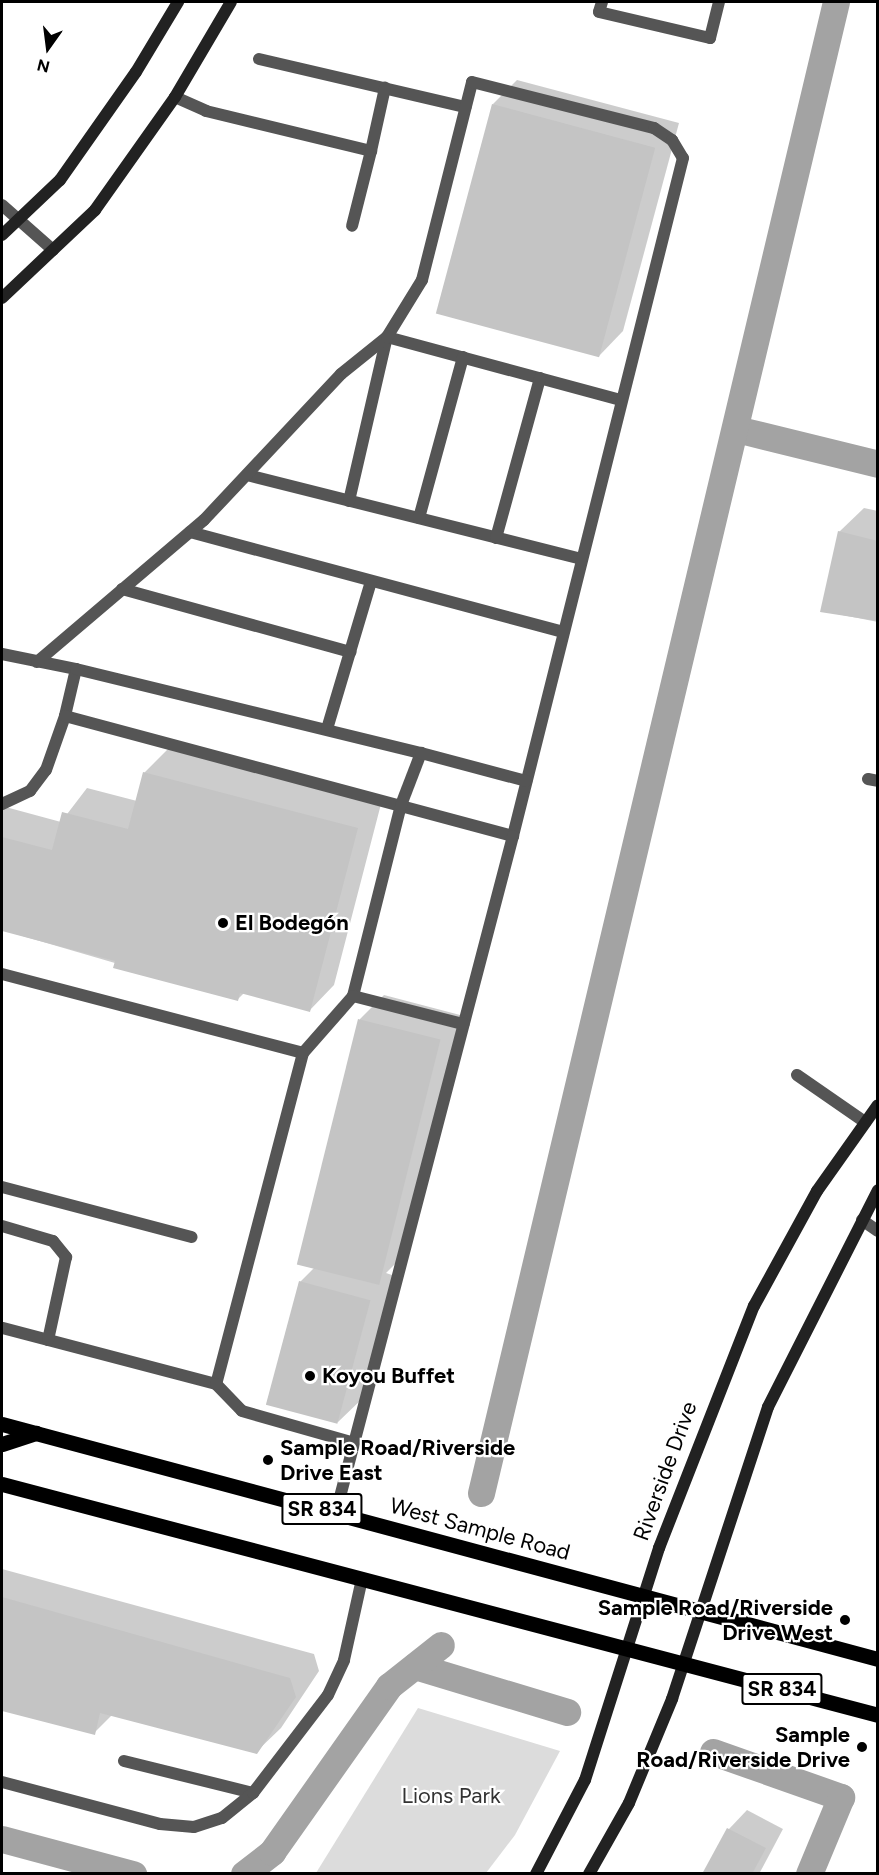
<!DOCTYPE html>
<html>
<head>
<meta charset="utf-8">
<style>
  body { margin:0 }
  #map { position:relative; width:879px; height:1875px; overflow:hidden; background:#fff; font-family:Figtree,sans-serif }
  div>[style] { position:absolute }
  .green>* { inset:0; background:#dcdcdc }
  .shadow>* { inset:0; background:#0003 }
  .canal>* { height:27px; margin:-13.5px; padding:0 13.5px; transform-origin:13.5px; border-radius:13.5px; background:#a3a3a3 }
  .building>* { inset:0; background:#c4c4c4; transform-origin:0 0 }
  .lane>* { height:12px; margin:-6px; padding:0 6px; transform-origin:6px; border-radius:6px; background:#555 }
  .secondary>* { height:12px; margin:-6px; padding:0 6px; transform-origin:6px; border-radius:6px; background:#222 }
  .primary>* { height:15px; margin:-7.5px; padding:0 7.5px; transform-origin:7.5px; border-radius:7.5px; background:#000 }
  .dots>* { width:16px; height:16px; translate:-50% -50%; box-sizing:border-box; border:3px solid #fff; border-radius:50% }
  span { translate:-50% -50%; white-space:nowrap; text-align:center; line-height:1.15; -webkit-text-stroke:4.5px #fff; paint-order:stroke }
  .shield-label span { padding:2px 4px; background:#fff; border:2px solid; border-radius:4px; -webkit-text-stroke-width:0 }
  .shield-label { font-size:21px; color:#000; font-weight:700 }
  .poi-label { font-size:22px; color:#000; font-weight:700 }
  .left { translate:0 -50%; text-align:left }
  .right { translate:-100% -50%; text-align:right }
  .street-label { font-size:22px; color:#000 }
  .park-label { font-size:22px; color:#333 }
  .frame { position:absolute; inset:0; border:3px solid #000; pointer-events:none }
  .north { position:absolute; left:18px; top:18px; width:60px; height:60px; -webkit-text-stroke:4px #fff; paint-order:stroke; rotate:194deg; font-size:16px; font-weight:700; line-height:24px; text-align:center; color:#000 }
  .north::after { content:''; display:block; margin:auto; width:21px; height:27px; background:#000; clip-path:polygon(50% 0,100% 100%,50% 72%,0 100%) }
</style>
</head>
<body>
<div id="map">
  <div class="green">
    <i style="clip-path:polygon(418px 1708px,560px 1751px,515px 1835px,486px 1873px,316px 1873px)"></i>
  </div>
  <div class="shadow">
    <i style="clip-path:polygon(517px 80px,679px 123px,623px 331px,599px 356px,493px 104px)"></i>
    <i style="clip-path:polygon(864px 508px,878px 511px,878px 622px,822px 611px,839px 532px)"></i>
    <i style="clip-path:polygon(169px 748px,381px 804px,334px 985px,310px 1010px,244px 993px,238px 999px,2px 930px,2px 806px,61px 822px,87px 788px,137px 801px,144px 773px)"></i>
    <i style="clip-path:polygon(384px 995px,464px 1016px,400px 1259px,386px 1273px,395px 1276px,363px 1398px,338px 1422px,300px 1282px,314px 1268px,360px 1019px)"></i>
    <i style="clip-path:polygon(2px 1569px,314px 1654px,319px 1671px,281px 1728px,256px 1752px,112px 1715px,94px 1733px,2px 1709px)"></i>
    <i style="clip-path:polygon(747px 1810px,783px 1829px,759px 1874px,704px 1874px,729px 1829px)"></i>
  </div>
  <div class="canal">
    <i style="left:736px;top:429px;width:146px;rotate:13.8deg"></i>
    <i style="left:481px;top:1493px;width:1533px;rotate:-76.61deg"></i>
    <i style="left:415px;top:1666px;width:159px;rotate:16.8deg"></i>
    <i style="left:713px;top:1752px;width:136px;rotate:19.4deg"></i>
    <i style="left:841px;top:1797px;width:83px;rotate:112.6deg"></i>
    <i style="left:2px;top:1839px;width:136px;rotate:15deg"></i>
    <i style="left:244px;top:1874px;width:36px;rotate:-38deg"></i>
    <i style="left:272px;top:1852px;width:203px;rotate:-54.8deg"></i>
    <i style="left:389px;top:1686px;width:66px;rotate:-38.3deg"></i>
  </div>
  <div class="building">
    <i style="left:492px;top:104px;width:169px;height:217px;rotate:15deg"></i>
    <i style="clip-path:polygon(838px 531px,878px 541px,878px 621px,820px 612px)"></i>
    <i style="clip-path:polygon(143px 772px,358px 828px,310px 1012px,240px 993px,238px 1001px,113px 968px,115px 961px,2px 931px,2px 837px,52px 850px,62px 812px,128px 829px)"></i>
    <i style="left:358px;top:1019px;width:85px;height:253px;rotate:14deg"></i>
    <i style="left:299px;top:1281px;width:74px;height:128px;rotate:15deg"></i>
    <i style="clip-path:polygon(2px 1597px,290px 1678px,296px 1697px,257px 1754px,100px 1713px,95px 1735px,2px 1711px)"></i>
    <i style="clip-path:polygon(727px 1828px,766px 1848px,752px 1874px,702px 1874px)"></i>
  </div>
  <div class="lane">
    <i style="left:602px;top:2px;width:10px;rotate:107deg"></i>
    <i style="left:599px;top:12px;width:114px;rotate:13.2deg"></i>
    <i style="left:710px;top:38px;width:37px;rotate:-76deg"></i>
    <i style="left:259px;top:59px;width:212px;rotate:13.1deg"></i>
    <i style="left:175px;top:97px;width:34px;rotate:24deg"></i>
    <i style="left:206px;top:111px;width:170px;rotate:13.6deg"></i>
    <i style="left:371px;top:151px;width:77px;rotate:104.2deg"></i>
    <i style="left:371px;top:151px;width:65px;rotate:-77.5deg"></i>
    <i style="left:2px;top:205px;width:68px;rotate:41.4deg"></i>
    <i style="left:247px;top:475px;width:344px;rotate:14.1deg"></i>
    <i style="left:349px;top:501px;width:168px;rotate:-77deg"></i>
    <i style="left:387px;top:337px;width:241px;rotate:15.1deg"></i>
    <i style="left:419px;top:518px;width:167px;rotate:-74.7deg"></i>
    <i style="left:190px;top:532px;width:385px;rotate:15deg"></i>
    <i style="left:496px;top:538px;width:166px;rotate:-74.6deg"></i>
    <i style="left:122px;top:589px;width:237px;rotate:15.4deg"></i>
    <i style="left:2px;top:654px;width:76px;rotate:11.5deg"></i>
    <i style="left:76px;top:669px;width:48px;rotate:103.2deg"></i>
    <i style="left:37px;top:662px;width:219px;rotate:-40.4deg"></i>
    <i style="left:204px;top:520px;width:200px;rotate:-46.8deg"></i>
    <i style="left:341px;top:374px;width:59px;rotate:-38.8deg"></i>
    <i style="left:387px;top:337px;width:67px;rotate:-58.4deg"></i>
    <i style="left:422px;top:280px;width:204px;rotate:-75.8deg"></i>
    <i style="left:472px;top:82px;width:188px;rotate:14.2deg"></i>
    <i style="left:654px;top:128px;width:22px;rotate:34deg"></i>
    <i style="left:672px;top:140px;width:21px;rotate:59deg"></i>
    <i style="left:683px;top:158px;width:699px;rotate:104.08deg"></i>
    <i style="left:76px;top:669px;width:355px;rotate:13.7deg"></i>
    <i style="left:327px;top:729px;width:154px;rotate:-73.4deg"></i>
    <i style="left:868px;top:779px;width:10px;rotate:11deg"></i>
    <i style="left:2px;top:804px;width:31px;rotate:-25deg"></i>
    <i style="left:30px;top:791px;width:26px;rotate:-53deg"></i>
    <i style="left:46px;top:770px;width:57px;rotate:-70.6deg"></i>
    <i style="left:65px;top:716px;width:464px;rotate:15deg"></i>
    <i style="left:513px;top:836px;width:699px;rotate:104.67deg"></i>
    <i style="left:2px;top:974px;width:311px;rotate:14.7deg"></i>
    <i style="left:303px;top:1053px;width:342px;rotate:104.7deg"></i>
    <i style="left:216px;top:1384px;width:221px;rotate:-165.3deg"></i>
    <i style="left:353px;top:996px;width:197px;rotate:-75.9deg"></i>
    <i style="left:401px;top:805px;width:56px;rotate:-69deg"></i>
    <i style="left:421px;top:753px;width:109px;rotate:14.9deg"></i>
    <i style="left:303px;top:1053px;width:76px;rotate:-48.7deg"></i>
    <i style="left:353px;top:996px;width:114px;rotate:14.3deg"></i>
    <i style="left:797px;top:1075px;width:83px;rotate:34.7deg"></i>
    <i style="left:2px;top:1187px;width:196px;rotate:14.8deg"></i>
    <i style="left:862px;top:1220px;width:19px;rotate:35deg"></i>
    <i style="left:2px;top:1226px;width:53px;rotate:16.4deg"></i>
    <i style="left:53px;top:1241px;width:21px;rotate:51deg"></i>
    <i style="left:66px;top:1257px;width:85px;rotate:102.2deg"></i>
    <i style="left:216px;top:1384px;width:37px;rotate:46deg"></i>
    <i style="left:242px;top:1411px;width:116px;rotate:15.9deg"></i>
    <i style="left:124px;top:1761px;width:133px;rotate:13.9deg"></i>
    <i style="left:2px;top:1782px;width:163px;rotate:14.9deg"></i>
    <i style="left:160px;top:1824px;width:34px;rotate:5deg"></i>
    <i style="left:194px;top:1827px;width:29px;rotate:-18deg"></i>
    <i style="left:222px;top:1818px;width:40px;rotate:-39deg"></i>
    <i style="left:253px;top:1793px;width:123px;rotate:-52.6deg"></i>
    <i style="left:328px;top:1695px;width:38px;rotate:-65deg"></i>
    <i style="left:344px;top:1660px;width:83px;rotate:-77.5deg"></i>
  </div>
  <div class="secondary">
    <i style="left:2px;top:235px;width:80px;rotate:-43.5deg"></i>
    <i style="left:60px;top:180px;width:132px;rotate:-54.9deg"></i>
    <i style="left:136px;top:72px;width:82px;rotate:-59deg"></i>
    <i style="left:2px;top:298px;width:128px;rotate:-43.4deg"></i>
    <i style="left:95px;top:210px;width:138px;rotate:-54.7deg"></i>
    <i style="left:175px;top:97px;width:110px;rotate:-59.5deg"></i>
    <i style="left:536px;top:1874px;width:106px;rotate:-62.5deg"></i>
    <i style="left:585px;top:1780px;width:244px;rotate:-72.3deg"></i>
    <i style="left:659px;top:1548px;width:260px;rotate:-68.6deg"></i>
    <i style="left:754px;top:1306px;width:131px;rotate:-61.3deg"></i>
    <i style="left:817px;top:1191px;width:105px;rotate:-54.7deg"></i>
    <i style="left:589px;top:1874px;width:81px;rotate:-60.6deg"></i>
    <i style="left:629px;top:1803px;width:113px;rotate:-67.5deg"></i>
    <i style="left:672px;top:1699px;width:307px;rotate:-71.8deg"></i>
    <i style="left:768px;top:1407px;width:243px;rotate:-63.1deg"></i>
  </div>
  <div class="primary">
    <i style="left:2px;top:1424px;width:907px;rotate:15.02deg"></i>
    <i style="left:2px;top:1444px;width:36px;rotate:-18deg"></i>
    <i style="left:2px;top:1484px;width:906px;rotate:14.77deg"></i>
  </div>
  <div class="dots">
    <i style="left:223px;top:923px;background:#000"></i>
    <i style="left:310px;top:1376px;background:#000"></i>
    <i style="left:268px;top:1460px;background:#000"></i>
    <i style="left:845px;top:1620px;background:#000"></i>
    <i style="left:862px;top:1747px;background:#000"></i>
  </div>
  <div class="shield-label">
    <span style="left:322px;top:1509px">SR 834</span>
    <span style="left:782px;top:1689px">SR 834</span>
  </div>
  <div class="poi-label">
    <span class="left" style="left:235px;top:923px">El Bodegón</span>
    <span class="left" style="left:322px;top:1376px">Koyou Buffet</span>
    <span class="left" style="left:280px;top:1460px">Sample Road/Riverside<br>Drive East</span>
    <span class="right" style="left:833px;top:1620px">Sample Road/Riverside<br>Drive West</span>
    <span class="right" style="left:850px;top:1747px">Sample<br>Road/Riverside Drive</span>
  </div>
  <div class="street-label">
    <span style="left:665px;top:1471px;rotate:-70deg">Riverside Drive</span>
    <span style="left:480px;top:1529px;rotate:15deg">West Sample Road</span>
  </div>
  <div class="park-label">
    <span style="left:451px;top:1796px">Lions Park</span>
  </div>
  <div class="frame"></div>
  <div class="north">N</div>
</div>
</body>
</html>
